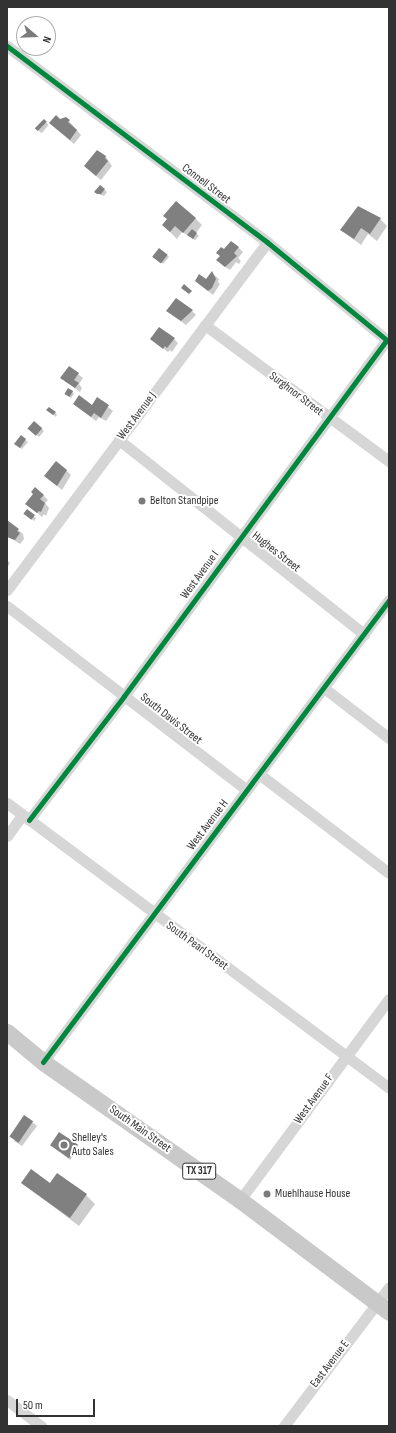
<!DOCTYPE html>
<html>
<head>
<meta charset="utf-8">
<style>
  body { margin:0 }
  #map { position:relative; width:396px; height:1433px; overflow:hidden; background:#fff; font-family:"Sofia Sans Condensed",sans-serif }
  div>[style] { position:absolute }
  .shadow>* { inset:0; background:#0003; transform-origin:0 0 }
  .building>* { inset:0; background:#808080; transform-origin:0 0 }
  .minor>* { height:11px; margin:-5.5px; padding:0 5.5px; transform-origin:5.5px; border-radius:5.5px; background:#d6d6d6 }
  .primary>* { height:17px; margin:-8.5px; padding:0 8.5px; transform-origin:8.5px; border-radius:8.5px; background:#c9c9c9 }
  .cycleway>* { height:5px; margin:-2.5px; padding:0 2.5px; transform-origin:2.5px; border-radius:2.5px; background:#00873e }
  .dots>* { width:11px; height:11px; translate:-50% -50%; box-sizing:border-box; border:2px solid #fff; border-radius:50% }
  span { translate:-50% -50%; white-space:nowrap; text-align:center; line-height:1.15; -webkit-text-stroke:4px #fff; paint-order:stroke }
  .shield-label span { padding:1px 3px; background:#fff; border:1px solid; border-radius:3px; -webkit-text-stroke-width:0 }
  .shield-label { font-size:11px; color:#323232; font-weight:700 }
  .street-label { font-size:12px; color:#323232 }
  .poi-label { font-size:12px; color:#323232 }
  .left { translate:0 -50%; text-align:left }
  .frame { position:absolute; inset:0; border:8px solid #323232; pointer-events:none }
  .north { position:absolute; left:16px; top:16px; width:40px; height:40px; box-sizing:border-box; background:#fff; border:1px solid #adadad; border-radius:50%; rotate:109deg; font-size:11px; font-weight:700; line-height:16px; text-align:center; color:#323232 }
  .north::after { content:''; display:block; margin:auto; width:14px; height:18px; background:#7a7a7a; clip-path:polygon(50% 0,100% 100%,50% 72%,0 100%) }
  .scale { position:absolute; left:16px; top:1399px; width:79px; height:18px; box-sizing:border-box; border:2px solid #323232; border-top:0; padding-left:5px; font-size:12px; line-height:14px; white-space:nowrap; color:#323232; -webkit-text-stroke:3px #fff; paint-order:stroke }
</style>
</head>
<body>
<div id="map">
  <div class="shadow">
    <i style="clip-path:polygon(60px 120px,69px 121px,81px 135px,74px 144px,55px 128px)"></i>
    <i style="left:44px;top:121px;width:6px;height:11px;rotate:39deg"></i>
    <i style="clip-path:polygon(97px 152px,106px 157px,112px 166px,101px 180px,90px 171px)"></i>
    <i style="clip-path:polygon(100px 186px,107px 192px,104px 196px,98px 194px)"></i>
    <i style="clip-path:polygon(195px 218px,202px 225px,196px 233px,199px 236px,195px 240px,182px 232px,177px 239px,163px 225px)"></i>
    <i style="clip-path:polygon(380px 219px,387px 226px,377px 241px,368px 234px,361px 245px,341px 230px)"></i>
    <i style="clip-path:polygon(238px 247px,243px 252px,238px 258px,241px 261px,239px 264px,236px 262px,230px 270px,222px 265px,221px 256px,225px 251px)"></i>
    <i style="clip-path:polygon(167px 255px,169px 257px,163px 264px,156px 258px)"></i>
    <i style="clip-path:polygon(212px 273px,219px 279px,218px 282px,220px 284px,213px 295px,196px 281px,206px 280px)"></i>
    <i style="clip-path:polygon(192px 311px,196px 315px,186px 325px,172px 315px)"></i>
    <i style="clip-path:polygon(151px 339px,174px 339px,178px 343px,172px 352px,170px 350px,168px 352px)"></i>
    <i style="clip-path:polygon(78px 374px,83px 378px,79px 384px,82px 388px,80px 392px,61px 378px)"></i>
    <i style="clip-path:polygon(72px 392px,74px 394px,71px 398px,68px 395px)"></i>
    <i style="clip-path:polygon(97px 398px,113px 411px,106px 421px,99px 417px,96px 421px,74px 404px,92px 406px)"></i>
    <i style="clip-path:polygon(50px 412px,55px 413px,57px 414px,56px 417px)"></i>
    <i style="clip-path:polygon(34px 423px,44px 431px,39px 437px,31px 431px)"></i>
    <i style="clip-path:polygon(21px 436px,28px 442px,22px 449px,17px 446px)"></i>
    <i style="clip-path:polygon(66px 470px,71px 475px,62px 490px,50px 480px)"></i>
    <i style="clip-path:polygon(35px 494px,43px 495px,48px 500px,45px 503px,49px 508px,46px 516px,44px 514px,42px 517px,27px 504px)"></i>
    <i style="clip-path:polygon(27px 510px,36px 518px,34px 521px,27px 515px)"></i>
    <i style="clip-path:polygon(7px 521px,23px 534px,24px 539px,20px 544px,7px 536px)"></i>
    <i style="clip-path:polygon(7px 560px,10px 563px,7px 568px)"></i>
    <i style="clip-path:polygon(32px 1122px,37px 1126px,22px 1146px,14px 1141px)"></i>
    <i style="clip-path:polygon(60px 1133px,79px 1148px,70px 1160px,53px 1147px)"></i>
    <i style="clip-path:polygon(22px 1183px,50px 1185px,86px 1195px,95px 1204px,79px 1226px)"></i>
  </div>
  <div class="building">
    <i style="clip-path:polygon(56px 115px,60px 119px,66px 117px,70px 120px,68px 122px,77px 130px,70px 140px,49px 123px)"></i>
    <i style="left:44px;top:119px;width:4px;height:13px;rotate:45deg"></i>
    <i style="clip-path:polygon(97px 150px,106px 156px,105px 158px,108px 161px,96px 176px,84px 166px)"></i>
    <i style="clip-path:polygon(100px 185px,105px 189px,101px 194px,97px 194px,94px 192px)"></i>
    <i style="clip-path:polygon(176px 201px,196px 218px,183px 233px,175px 226px,170px 232px,162px 225px,167px 219px,163px 216px)"></i>
    <i style="clip-path:polygon(358px 206px,381px 218px,370px 234px,361px 228px,354px 239px,340px 230px)"></i>
    <i style="clip-path:polygon(192px 229px,197px 233px,193px 239px,187px 235px)"></i>
    <i style="clip-path:polygon(231px 241px,239px 247px,234px 253px,237px 256px,225px 267px,216px 260px,220px 256px,216px 253px,221px 247px,224px 249px)"></i>
    <i style="left:159px;top:248px;width:11px;height:11px;rotate:38deg"></i>
    <i style="clip-path:polygon(212px 271px,216px 279px,212px 288px,208px 291px,195px 281px,199px 274px,206px 279px)"></i>
    <i style="clip-path:polygon(184px 284px,192px 291px,189px 294px,181px 288px)"></i>
    <i style="clip-path:polygon(176px 298px,193px 310px,181px 321px,166px 311px)"></i>
    <i style="clip-path:polygon(159px 327px,175px 338px,167px 348px,165px 346px,163px 349px,150px 339px)"></i>
    <i style="clip-path:polygon(69px 366px,79px 373px,74px 380px,79px 383px,75px 388px,60px 378px)"></i>
    <i style="left:68px;top:388px;width:6px;height:7px;rotate:31deg"></i>
    <i style="clip-path:polygon(79px 395px,92px 405px,97px 397px,109px 405px,101px 418px,94px 413px,91px 417px,73px 404px)"></i>
    <i style="clip-path:polygon(49px 407px,56px 412px,53px 415px,46px 410px)"></i>
    <i style="left:34px;top:421px;width:11px;height:10px;rotate:41deg"></i>
    <i style="clip-path:polygon(21px 435px,26px 439px,20px 448px,14px 444px)"></i>
    <i style="clip-path:polygon(56px 461px,67px 470px,57px 486px,44px 476px)"></i>
    <i style="clip-path:polygon(35px 487px,44px 495px,40px 499px,45px 503px,41px 512px,39px 511px,37px 513px,25px 504px,33px 494px,31px 492px)"></i>
    <i style="left:27px;top:509px;width:10px;height:6px;rotate:37deg"></i>
    <i style="clip-path:polygon(7px 520px,19px 529px,17px 531px,20px 533px,15px 540px,7px 537px)"></i>
    <i style="left:24px;top:1115px;width:11px;height:26px;rotate:34deg"></i>
    <i style="left:59px;top:1132px;width:23px;height:16px;rotate:34deg"></i>
    <i style="clip-path:polygon(31px 1169px,50px 1183px,57px 1173px,87px 1194px,70px 1218px,21px 1183px)"></i>
  </div>
  <div class="minor">
    <i style="left:7px;top:46px;width:326px;rotate:37deg"></i>
    <i style="left:267px;top:242px;width:158px;rotate:39.3deg"></i>
    <i style="left:205px;top:325px;width:229px;rotate:36.5deg"></i>
    <i style="left:119px;top:440px;width:313px;rotate:38.4deg"></i>
    <i style="left:7px;top:590px;width:434px;rotate:-53.2deg"></i>
    <i style="left:7px;top:606px;width:302px;rotate:37.5deg"></i>
    <i style="left:324px;top:688px;width:82px;rotate:37.6deg"></i>
    <i style="left:259px;top:774px;width:163px;rotate:37.3deg"></i>
    <i style="left:7px;top:803px;width:477px;rotate:36.7deg"></i>
    <i style="left:29px;top:820px;width:156px;rotate:-52.5deg"></i>
    <i style="left:124px;top:696px;width:442px;rotate:-53.6deg"></i>
    <i style="left:7px;top:836px;width:26px;rotate:-54deg"></i>
    <i style="left:43px;top:1062px;width:577px;rotate:-53.17deg"></i>
    <i style="left:240px;top:1200px;width:250px;rotate:-53.5deg"></i>
    <i style="left:7px;top:1400px;width:43px;rotate:37.4deg"></i>
    <i style="left:284px;top:1426px;width:174px;rotate:-52.9deg"></i>
  </div>
  <div class="primary">
    <i style="left:7px;top:1032px;width:47px;rotate:39.8deg"></i>
    <i style="left:43px;top:1062px;width:241px;rotate:35deg"></i>
    <i style="left:240px;top:1200px;width:186px;rotate:36.9deg"></i>
  </div>
  <div class="cycleway">
    <i style="left:7px;top:46px;width:326px;rotate:37deg"></i>
    <i style="left:267px;top:242px;width:158px;rotate:39.3deg"></i>
    <i style="left:29px;top:820px;width:156px;rotate:-52.5deg"></i>
    <i style="left:124px;top:696px;width:442px;rotate:-53.6deg"></i>
    <i style="left:43px;top:1062px;width:577px;rotate:-53.17deg"></i>
  </div>
  <div class="dots">
    <i style="left:142px;top:501px;background:#7a7a7a"></i>
    <i style="left:64px;top:1145px;background:#7a7a7a"></i>
    <i style="left:267px;top:1194px;background:#7a7a7a"></i>
  </div>
  <div class="shield-label">
    <span style="left:199px;top:1171px">TX 317</span>
  </div>
  <div class="street-label">
    <span style="left:206px;top:184px;rotate:37deg">Connell Street</span>
    <span style="left:296px;top:394px;rotate:37deg">Surghnor Street</span>
    <span style="left:137px;top:416px;rotate:-53deg">West Avenue J</span>
    <span style="left:276px;top:552px;rotate:38deg">Hughes Street</span>
    <span style="left:200px;top:575px;rotate:-54deg">West Avenue I</span>
    <span style="left:171px;top:719px;rotate:38deg">South Davis Street</span>
    <span style="left:208px;top:825px;rotate:-53deg">West Avenue H</span>
    <span style="left:197px;top:946px;rotate:36deg">South Pearl Street</span>
    <span style="left:314px;top:1099px;rotate:-54deg">West Avenue F</span>
    <span style="left:140px;top:1129px;rotate:35deg">South Main Street</span>
    <span style="left:330px;top:1364px;rotate:-53deg">East Avenue E</span>
  </div>
  <div class="poi-label">
    <span class="left" style="left:150px;top:501px">Belton Standpipe</span>
    <span class="left" style="left:72px;top:1145px">Shelley's<br>Auto Sales</span>
    <span class="left" style="left:275px;top:1194px">Muehlhause House</span>
  </div>
  <div class="frame"></div>
  <div class="north">N</div>
  <div class="scale">50 m</div>
</div>
</body>
</html>
